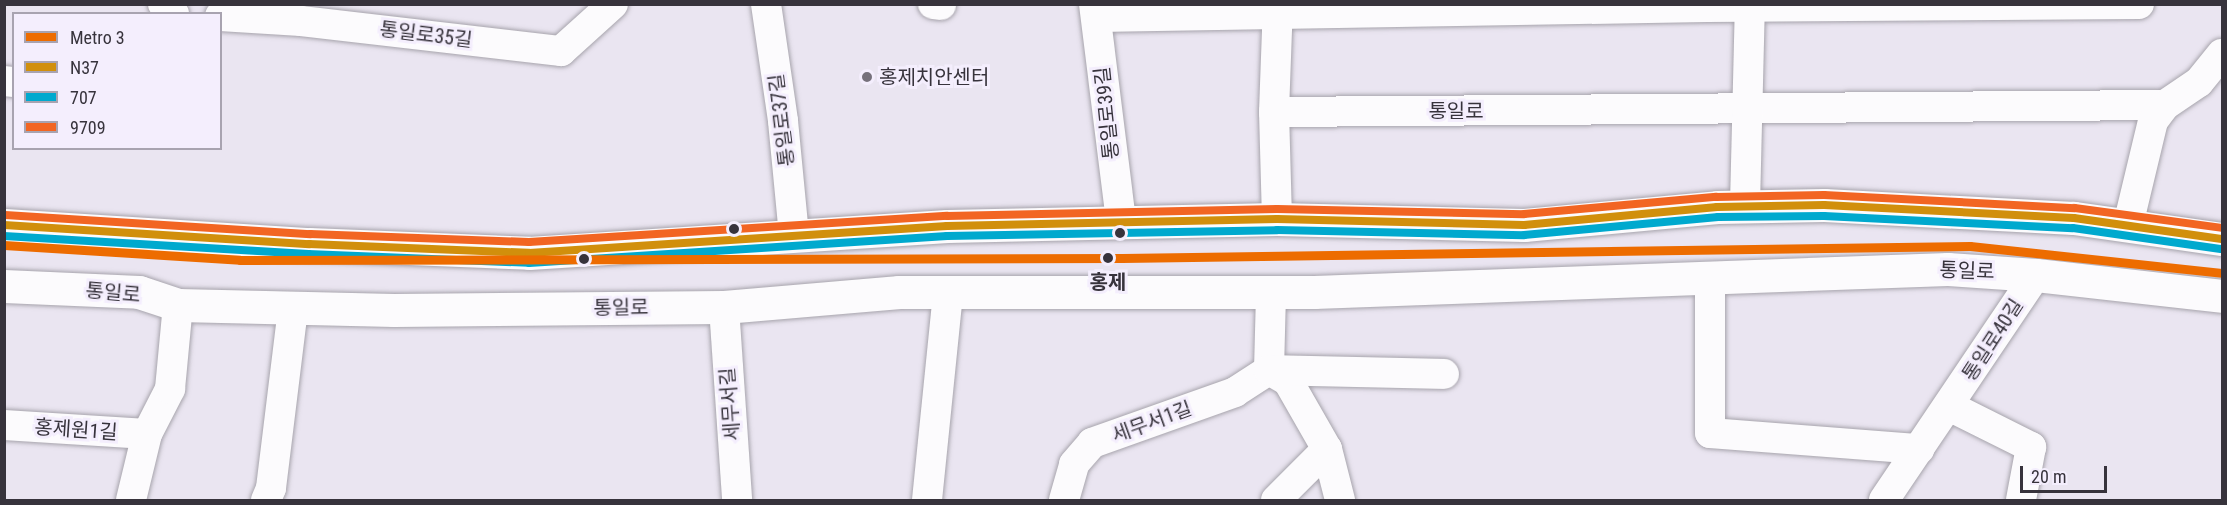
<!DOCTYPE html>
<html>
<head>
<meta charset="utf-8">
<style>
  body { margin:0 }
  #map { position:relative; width:2227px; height:505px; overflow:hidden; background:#eae5f1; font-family:"Roboto Condensed","Noto Sans KR",sans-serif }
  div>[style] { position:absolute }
  .roads { filter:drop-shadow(0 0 2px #a7a4ac) drop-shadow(0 0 2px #a7a4ac) }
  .minor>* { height:30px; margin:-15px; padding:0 15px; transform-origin:15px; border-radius:15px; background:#fcfbfd }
  .primary>* { height:33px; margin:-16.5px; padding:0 16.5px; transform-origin:16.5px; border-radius:16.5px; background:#fcfbfd }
  .bus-1>* { height:8px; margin:-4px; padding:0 4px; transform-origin:4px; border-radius:4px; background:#d18f0c }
  .bus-2>* { height:8px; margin:-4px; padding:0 4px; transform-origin:4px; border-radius:4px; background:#00a9ce }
  .bus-3>* { height:8px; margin:-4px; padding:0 4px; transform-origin:4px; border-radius:4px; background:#f26522 }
  .metro-1>* { height:9px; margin:-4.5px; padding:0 4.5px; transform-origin:4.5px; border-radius:4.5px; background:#ed6c00 }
  .dots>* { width:16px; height:16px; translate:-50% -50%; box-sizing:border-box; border:3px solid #f4eefd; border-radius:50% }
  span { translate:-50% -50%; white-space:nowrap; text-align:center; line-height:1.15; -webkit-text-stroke:6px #f4eefd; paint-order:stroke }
  .street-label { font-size:20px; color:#37333c }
  .poi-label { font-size:20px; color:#37333c }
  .left { translate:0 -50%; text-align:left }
  .stop-label { font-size:20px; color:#37333c; font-weight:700 }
  .frame { position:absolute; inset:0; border:6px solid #37333c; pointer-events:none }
  .legend { position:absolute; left:12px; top:12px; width:210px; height:138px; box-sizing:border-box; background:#f4eefd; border:2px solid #a8a3b0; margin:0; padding:8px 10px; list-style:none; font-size:18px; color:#37333c }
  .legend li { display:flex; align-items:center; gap:12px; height:30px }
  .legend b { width:30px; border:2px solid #a8a3b0 }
  .scale { position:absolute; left:2020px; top:466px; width:87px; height:27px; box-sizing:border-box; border:3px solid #37333c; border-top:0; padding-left:8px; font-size:18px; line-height:21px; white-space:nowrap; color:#37333c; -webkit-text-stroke:4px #f4eefd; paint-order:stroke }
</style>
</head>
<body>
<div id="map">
  <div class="roads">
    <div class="minor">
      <i style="left:163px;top:4px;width:15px;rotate:42deg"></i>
      <i style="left:766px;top:4px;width:118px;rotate:81.7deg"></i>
      <i style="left:783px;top:121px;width:116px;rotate:84.5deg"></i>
      <i style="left:933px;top:4px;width:8px;rotate:7deg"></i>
      <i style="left:1094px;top:4px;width:220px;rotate:82.9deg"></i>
      <i style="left:220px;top:16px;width:81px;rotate:3.5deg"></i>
      <i style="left:301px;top:21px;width:262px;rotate:6.6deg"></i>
      <i style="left:561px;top:51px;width:70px;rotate:-42.1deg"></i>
      <i style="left:1097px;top:17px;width:610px;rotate:-0.94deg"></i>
      <i style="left:1707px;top:7px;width:432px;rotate:-0.4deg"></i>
      <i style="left:4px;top:81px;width:10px;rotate:6deg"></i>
      <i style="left:1274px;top:112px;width:891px;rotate:-0.45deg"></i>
      <i style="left:1745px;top:205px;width:201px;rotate:-88.6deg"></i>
      <i style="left:1277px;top:219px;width:107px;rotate:-91.6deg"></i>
      <i style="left:1274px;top:112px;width:108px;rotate:-87.9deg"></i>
      <i style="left:2128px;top:225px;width:107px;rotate:-76.5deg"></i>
      <i style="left:2153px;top:121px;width:20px;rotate:-53deg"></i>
      <i style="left:2165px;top:105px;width:41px;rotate:-34.1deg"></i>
      <i style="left:2199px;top:82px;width:36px;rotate:-51deg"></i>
      <i style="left:1710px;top:277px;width:156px;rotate:90deg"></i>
      <i style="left:1710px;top:433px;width:210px;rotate:4.4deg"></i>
      <i style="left:724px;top:307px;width:193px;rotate:86.1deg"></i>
      <i style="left:1269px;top:370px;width:22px;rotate:30deg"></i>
      <i style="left:1288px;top:381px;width:78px;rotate:60.2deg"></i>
      <i style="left:1327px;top:449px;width:53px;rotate:75.7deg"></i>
      <i style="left:1269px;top:370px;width:78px;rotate:-88.5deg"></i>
      <i style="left:1949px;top:406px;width:92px;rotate:26.6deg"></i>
      <i style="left:2031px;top:447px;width:54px;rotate:100.7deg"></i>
      <i style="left:4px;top:425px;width:143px;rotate:3.6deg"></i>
      <i style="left:131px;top:500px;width:68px;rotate:-76.4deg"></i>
      <i style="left:147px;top:434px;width:51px;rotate:-62.9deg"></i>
      <i style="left:170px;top:389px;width:84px;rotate:-84.6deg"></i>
      <i style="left:266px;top:500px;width:13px;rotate:-67deg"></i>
      <i style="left:271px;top:488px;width:181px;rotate:-83deg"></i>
      <i style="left:927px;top:500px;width:209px;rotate:-84.2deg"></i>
      <i style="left:1064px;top:500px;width:37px;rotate:-74deg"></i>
      <i style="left:1074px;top:464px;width:28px;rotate:-49deg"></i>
      <i style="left:1092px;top:443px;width:152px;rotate:-19.6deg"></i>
      <i style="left:1235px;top:392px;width:40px;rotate:-32.9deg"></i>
      <i style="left:1269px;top:370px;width:175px;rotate:1.3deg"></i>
      <i style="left:1276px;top:500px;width:72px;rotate:-45deg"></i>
      <i style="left:1884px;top:500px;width:272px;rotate:-56deg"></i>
    </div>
    <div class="primary">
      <i style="left:4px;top:225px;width:306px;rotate:3.6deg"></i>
      <i style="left:309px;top:244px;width:220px;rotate:2.3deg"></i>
      <i style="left:529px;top:253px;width:419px;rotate:-3.7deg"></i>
      <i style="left:947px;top:226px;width:330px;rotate:-1.2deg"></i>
      <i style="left:1277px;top:219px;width:247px;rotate:1.4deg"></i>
      <i style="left:1524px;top:225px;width:194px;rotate:-5.3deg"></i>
      <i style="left:1717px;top:207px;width:107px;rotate:-1.1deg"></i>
      <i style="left:1824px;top:205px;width:250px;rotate:3deg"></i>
      <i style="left:2074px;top:218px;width:149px;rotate:8.1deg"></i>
      <i style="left:4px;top:286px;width:135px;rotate:2.5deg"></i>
      <i style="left:139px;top:292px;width:41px;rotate:18.4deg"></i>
      <i style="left:178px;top:305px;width:216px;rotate:1.3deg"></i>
      <i style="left:394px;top:310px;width:330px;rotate:-0.5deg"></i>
      <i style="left:724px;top:307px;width:176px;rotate:-4.9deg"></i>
      <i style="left:899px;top:292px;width:415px"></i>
      <i style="left:1314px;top:292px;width:634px;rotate:-2.08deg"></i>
      <i style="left:1948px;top:269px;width:88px;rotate:3.9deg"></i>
      <i style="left:2036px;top:275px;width:187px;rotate:6.4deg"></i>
    </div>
  </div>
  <div class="bus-1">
    <i style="left:4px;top:225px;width:306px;rotate:3.6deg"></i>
    <i style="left:309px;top:244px;width:220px;rotate:2.3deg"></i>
    <i style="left:529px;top:253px;width:419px;rotate:-3.7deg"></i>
    <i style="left:947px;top:226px;width:330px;rotate:-1.2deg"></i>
    <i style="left:1277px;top:219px;width:247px;rotate:1.4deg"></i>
    <i style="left:1524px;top:225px;width:194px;rotate:-5.3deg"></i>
    <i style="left:1717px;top:207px;width:107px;rotate:-1.1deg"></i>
    <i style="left:1824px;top:205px;width:250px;rotate:3deg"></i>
    <i style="left:2074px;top:218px;width:149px;rotate:8.1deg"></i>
  </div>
  <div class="bus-2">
    <i style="left:4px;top:236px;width:305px;rotate:3.4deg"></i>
    <i style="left:308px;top:254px;width:221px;rotate:2.3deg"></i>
    <i style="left:529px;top:263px;width:419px;rotate:-3.7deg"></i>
    <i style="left:947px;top:236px;width:330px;rotate:-1deg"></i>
    <i style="left:1277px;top:230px;width:247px;rotate:1.2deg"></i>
    <i style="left:1524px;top:235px;width:195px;rotate:-5.3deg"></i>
    <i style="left:1718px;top:217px;width:106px;rotate:-0.5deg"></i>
    <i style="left:1824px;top:216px;width:249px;rotate:2.8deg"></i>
    <i style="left:2073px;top:228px;width:149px;rotate:8.1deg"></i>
  </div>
  <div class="bus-3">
    <i style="left:5px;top:215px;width:306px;rotate:3.6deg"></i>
    <i style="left:310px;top:234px;width:219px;rotate:2.1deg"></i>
    <i style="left:529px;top:242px;width:419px;rotate:-3.6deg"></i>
    <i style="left:947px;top:216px;width:330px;rotate:-1.2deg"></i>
    <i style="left:1277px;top:209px;width:247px;rotate:1.2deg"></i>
    <i style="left:1524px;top:214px;width:193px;rotate:-5.1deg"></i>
    <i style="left:1716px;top:197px;width:108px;rotate:-1.1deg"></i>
    <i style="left:1824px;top:195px;width:251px;rotate:3deg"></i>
    <i style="left:2075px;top:208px;width:148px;rotate:7.7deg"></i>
  </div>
  <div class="metro-1">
    <i style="left:4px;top:245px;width:236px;rotate:3.6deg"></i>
    <i style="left:240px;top:260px;width:882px;rotate:-0.13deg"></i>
    <i style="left:1122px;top:258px;width:848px;rotate:-0.81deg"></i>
    <i style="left:1970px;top:246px;width:253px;rotate:6.1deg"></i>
  </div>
  <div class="dots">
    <i style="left:867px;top:77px;background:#76717b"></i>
    <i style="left:734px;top:229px;background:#37333c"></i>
    <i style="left:1120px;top:233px;background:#37333c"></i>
    <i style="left:1108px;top:258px;background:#37333c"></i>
    <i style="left:584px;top:259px;background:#37333c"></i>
  </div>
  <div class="street-label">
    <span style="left:426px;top:35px;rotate:7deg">통일로35길</span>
    <span style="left:1456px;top:111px">통일로</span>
    <span style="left:1107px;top:113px;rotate:-96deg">통일로39길</span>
    <span style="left:782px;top:120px;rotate:-97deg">통일로37길</span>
    <span style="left:1967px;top:271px;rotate:2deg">통일로</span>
    <span style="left:113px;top:293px;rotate:5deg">통일로</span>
    <span style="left:621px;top:308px;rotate:-1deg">통일로</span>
    <span style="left:1993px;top:340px;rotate:-57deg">통일로40길</span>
    <span style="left:730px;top:404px;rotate:-94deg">세무서길</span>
    <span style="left:1152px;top:422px;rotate:-20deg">세무서1길</span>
    <span style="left:76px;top:430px;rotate:4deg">홍제원1길</span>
  </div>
  <div class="poi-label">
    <span class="left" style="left:879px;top:77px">홍제치안센터</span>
  </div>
  <div class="stop-label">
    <span style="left:1108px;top:282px">홍제</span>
  </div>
  <div class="frame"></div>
  <ul class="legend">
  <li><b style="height:8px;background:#ed6c00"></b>Metro 3</li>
  <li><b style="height:8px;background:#d18f0c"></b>N37</li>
  <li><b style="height:8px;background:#00a9ce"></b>707</li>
  <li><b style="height:8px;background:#f26522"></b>9709</li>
  </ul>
  <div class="scale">20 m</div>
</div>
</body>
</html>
